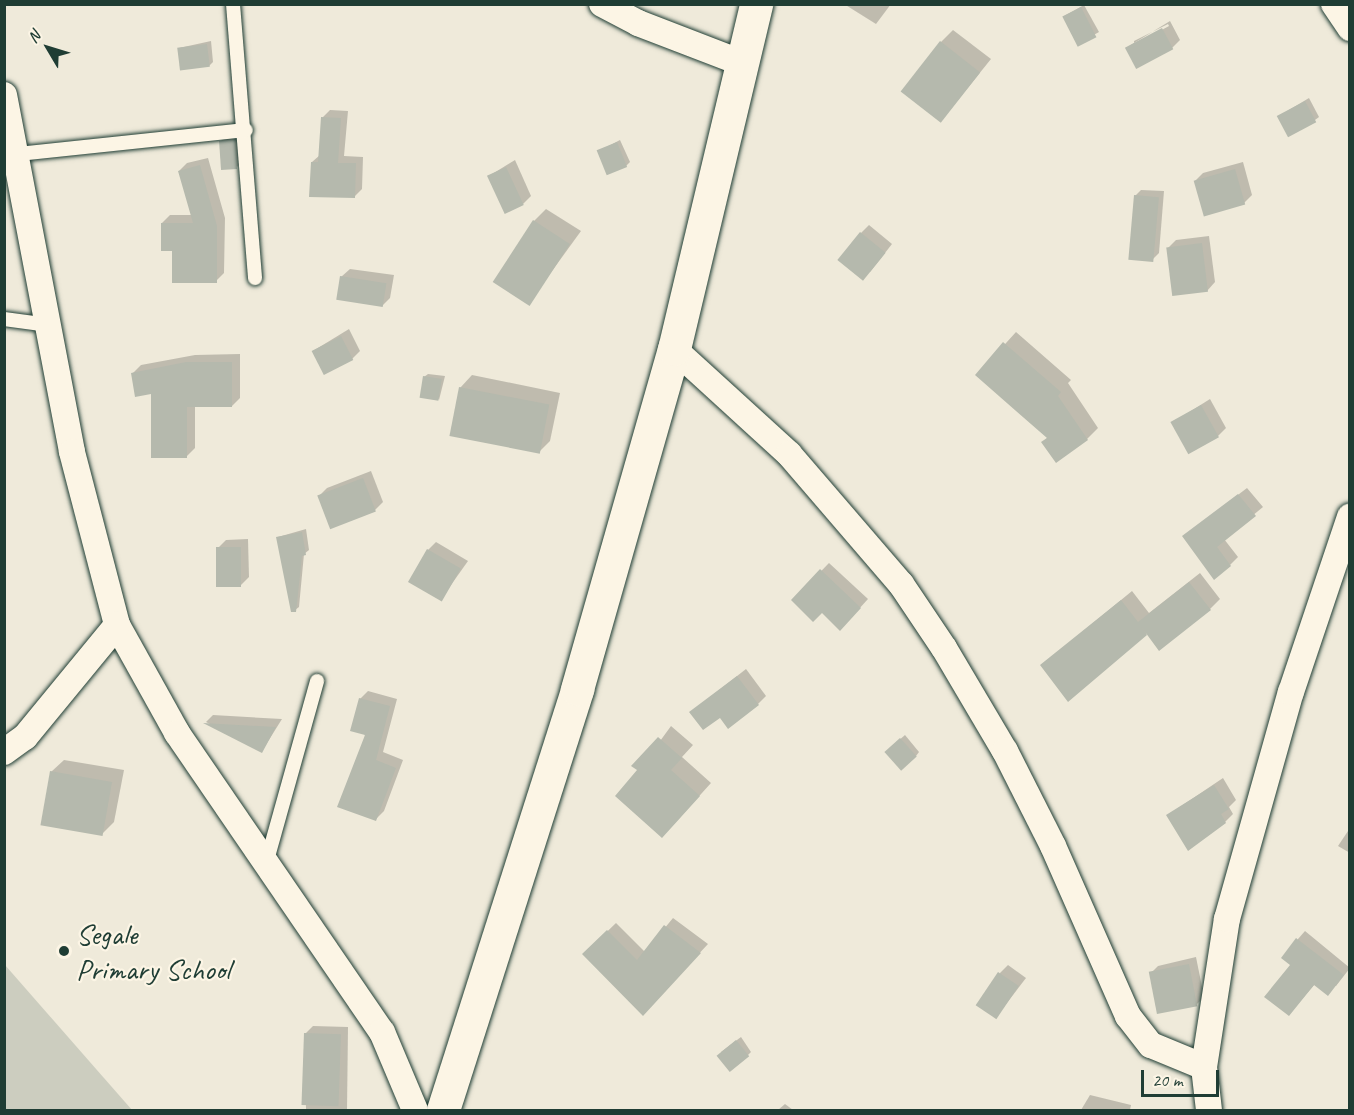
<!DOCTYPE html>
<html>
<head>
<meta charset="utf-8">
<style>
  body { margin:0 }
  #map { position:relative; width:1354px; height:1115px; overflow:hidden; background:#efeada; font-family:Caveat,sans-serif }
  div>[style] { position:absolute }
  .green>* { inset:0; background:#cccdbf }
  .shadow>* { inset:0; background:#0003; transform-origin:0 0 }
  .building>* { inset:0; background:#b5b9ad; transform-origin:0 0 }
  .roads { filter:drop-shadow(0 0 2px #1f3d34) drop-shadow(0 0 2px #1f3d34) }
  .lane>* { height:14px; margin:-7px; padding:0 7px; transform-origin:7px; border-radius:7px; background:#fcf5e5 }
  .street>* { height:26px; margin:-13px; padding:0 13px; transform-origin:13px; border-radius:13px; background:#fcf5e5 }
  .secondary>* { height:33px; margin:-16.5px; padding:0 16.5px; transform-origin:16.5px; border-radius:16.5px; background:#fcf5e5 }
  .dots>* { width:16px; height:16px; translate:-50% -50%; box-sizing:border-box; border:3px solid #fcf5e5; border-radius:50% }
  span { translate:-50% -50%; white-space:nowrap; text-align:center; line-height:1.15; -webkit-text-stroke:4.5px #fcf5e5; paint-order:stroke }
  .poi-label { font-size:30px; color:#1f3d34 }
  .left { translate:0 -50%; text-align:left }
  .frame { position:absolute; inset:0; border:6px solid #1f3d34; pointer-events:none }
  .north { position:absolute; left:18px; top:18px; width:60px; height:60px; -webkit-text-stroke:4px #fcf5e5; paint-order:stroke; rotate:308deg; font-size:16px; font-weight:700; line-height:24px; text-align:center; color:#1f3d34 }
  .north::after { content:''; display:block; margin:auto; width:21px; height:27px; background:#1f3d34; clip-path:polygon(50% 0,100% 100%,50% 72%,0 100%) }
  .scale { position:absolute; left:1141px; top:1070px; width:78px; height:27px; box-sizing:border-box; border:3px solid #1f3d34; border-top:0; padding-left:8px; font-size:18px; line-height:21px; white-space:nowrap; color:#1f3d34; -webkit-text-stroke:4px #fcf5e5; paint-order:stroke }
</style>
</head>
<body>
<div id="map">
  <div class="green">
    <i style="clip-path:polygon(4px 965px,5px 965px,132px 1110px,5px 1110px)"></i>
  </div>
  <div class="shadow">
    <i style="clip-path:polygon(844px 4px,891px 4px,876px 24px)"></i>
    <i style="left:1084px;top:5px;width:31px;height:23px;rotate:61deg"></i>
    <i style="clip-path:polygon(evenodd,1170px 21px,1180px 40px,1172px 48px,1126px 48px,1170px 21px,1168px 24px,1169px 26px,1134px 45px,1134px 41px,1168px 24px)"></i>
    <i style="clip-path:polygon(953px 30px,991px 59px,941px 121px,941px 42px)"></i>
    <i style="clip-path:polygon(211px 41px,213px 62px,209px 66px,179px 48px)"></i>
    <i style="clip-path:polygon(1309px 98px,1319px 117px,1315px 120px,1279px 116px)"></i>
    <i style="clip-path:polygon(330px 110px,348px 111px,344px 156px,363px 157px,362px 189px,354px 197px,312px 162px,320px 155px,323px 117px)"></i>
    <i style="clip-path:polygon(242px 133px,245px 159px,237px 167px,220px 142px,228px 134px)"></i>
    <i style="clip-path:polygon(620px 140px,630px 162px,626px 166px,599px 151px)"></i>
    <i style="clip-path:polygon(208px 158px,225px 218px,224px 273px,216px 281px,162px 223px,170px 215px,192px 215px,179px 171px,187px 163px)"></i>
    <i style="clip-path:polygon(515px 160px,531px 196px,523px 204px,489px 176px)"></i>
    <i style="clip-path:polygon(1243px 162px,1252px 195px,1244px 203px,1195px 181px,1203px 173px)"></i>
    <i style="clip-path:polygon(1141px 190px,1164px 191px,1159px 253px,1153px 259px,1135px 196px)"></i>
    <i style="clip-path:polygon(546px 209px,581px 231px,528px 304px,534px 221px)"></i>
    <i style="clip-path:polygon(869px 225px,892px 244px,870px 272px,861px 233px)"></i>
    <i style="clip-path:polygon(1209px 236px,1215px 282px,1207px 291px,1168px 248px,1176px 240px)"></i>
    <i style="clip-path:polygon(350px 269px,394px 275px,390px 298px,382px 306px,341px 277px)"></i>
    <i style="clip-path:polygon(349px 329px,360px 351px,352px 359px,313px 351px)"></i>
    <i style="clip-path:polygon(1016px 332px,1071px 380px,1068px 383px,1098px 428px,1087px 439px,1043px 442px,1048px 437px,977px 375px)"></i>
    <i style="clip-path:polygon(240px 354px,240px 398px,232px 406px,195px 406px,195px 448px,187px 456px,153px 392px,133px 373px,141px 365px,195px 355px)"></i>
    <i style="clip-path:polygon(428px 374px,445px 376px,439px 400px,424px 377px)"></i>
    <i style="clip-path:polygon(472px 375px,560px 393px,550px 441px,538px 453px,460px 388px)"></i>
    <i style="clip-path:polygon(1210px 399px,1226px 428px,1218px 436px,1172px 423px)"></i>
    <i style="clip-path:polygon(371px 471px,383px 502px,375px 510px,319px 496px,327px 488px)"></i>
    <i style="clip-path:polygon(1247px 488px,1263px 507px,1224px 539px,1238px 557px,1230px 565px,1184px 536px)"></i>
    <i style="clip-path:polygon(306px 529px,309px 550px,304px 554px,299px 607px,295px 610px,278px 537px)"></i>
    <i style="clip-path:polygon(248px 539px,249px 577px,241px 585px,218px 548px,226px 540px)"></i>
    <i style="clip-path:polygon(436px 542px,468px 561px,441px 599px,428px 550px)"></i>
    <i style="clip-path:polygon(829px 563px,868px 599px,848px 621px,793px 600px)"></i>
    <i style="clip-path:polygon(1200px 573px,1220px 599px,1210px 609px,1147px 633px,1068px 700px,1042px 665px,1132px 591px,1149px 613px)"></i>
    <i style="clip-path:polygon(746px 669px,766px 696px,758px 704px,720px 716px,691px 712px)"></i>
    <i style="clip-path:polygon(368px 691px,397px 699px,383px 752px,403px 760px,384px 811px,376px 819px,360px 699px)"></i>
    <i style="clip-path:polygon(213px 715px,282px 719px,262px 751px,206px 722px)"></i>
    <i style="clip-path:polygon(671px 726px,693px 745px,682px 757px,711px 783px,674px 824px,639px 770px)"></i>
    <i style="clip-path:polygon(905px 735px,919px 752px,916px 756px,890px 748px)"></i>
    <i style="clip-path:polygon(64px 760px,124px 770px,114px 822px,102px 834px,51px 772px)"></i>
    <i style="clip-path:polygon(1223px 778px,1236px 800px,1229px 807px,1233px 814px,1225px 822px,1168px 815px)"></i>
    <i style="clip-path:polygon(1350px 828px,1350px 853px,1338px 846px)"></i>
    <i style="clip-path:polygon(673px 918px,708px 944px,650px 1006px,584px 954px,616px 923px,645px 952px)"></i>
    <i style="clip-path:polygon(1305px 931px,1350px 968px,1336px 986px,1315px 984px,1289px 1014px,1292px 964px,1298px 939px)"></i>
    <i style="clip-path:polygon(1196px 957px,1204px 997px,1196px 1005px,1150px 974px,1158px 966px)"></i>
    <i style="clip-path:polygon(1008px 965px,1026px 978px,996px 1017px,1000px 973px)"></i>
    <i style="clip-path:polygon(313px 1026px,348px 1027px,347px 1110px,306px 1110px,305px 1034px)"></i>
    <i style="clip-path:polygon(741px 1037px,751px 1052px,748px 1055px,721px 1052px)"></i>
    <i style="clip-path:polygon(1090px 1095px,1131px 1105px,1130px 1110px,1081px 1110px)"></i>
    <i style="clip-path:polygon(785px 1104px,793px 1110px,778px 1110px)"></i>
  </div>
  <div class="building">
    <i style="left:1081px;top:7px;width:34px;height:21px;rotate:63deg"></i>
    <i style="left:1162px;top:28px;width:24px;height:42px;rotate:62deg"></i>
    <i style="left:940px;top:41px;width:51px;height:64px;rotate:38deg"></i>
    <i style="left:207px;top:44px;width:23px;height:30px;rotate:83deg"></i>
    <i style="left:1305px;top:101px;width:24px;height:32px;rotate:62deg"></i>
    <i style="clip-path:polygon(321px 117px,341px 118px,338px 163px,356px 163px,355px 198px,309px 197px,311px 162px,318px 162px)"></i>
    <i style="left:235px;top:140px;width:29px;height:16px;rotate:86deg"></i>
    <i style="left:617px;top:142px;width:27px;height:22px;rotate:68deg"></i>
    <i style="clip-path:polygon(200px 165px,217px 226px,217px 283px,172px 283px,172px 251px,161px 251px,161px 223px,193px 223px,178px 171px)"></i>
    <i style="left:506px;top:167px;width:42px;height:21px;rotate:65deg"></i>
    <i style="left:1235px;top:169px;width:37px;height:43px;rotate:74deg"></i>
    <i style="left:1134px;top:195px;width:25px;height:65px;rotate:5deg"></i>
    <i style="left:533px;top:220px;width:44px;height:74px;rotate:33deg"></i>
    <i style="left:860px;top:232px;width:33px;height:36px;rotate:39deg"></i>
    <i style="left:1202px;top:243px;width:49px;height:36px;rotate:83deg"></i>
    <i style="left:340px;top:276px;width:47px;height:24px;rotate:9deg"></i>
    <i style="left:341px;top:336px;width:27px;height:33px;rotate:63deg"></i>
    <i style="clip-path:polygon(1003px 342px,1061px 392px,1058px 396px,1088px 440px,1056px 463px,1041px 442px,1047px 438px,975px 375px)"></i>
    <i style="clip-path:polygon(186px 362px,232px 362px,232px 407px,187px 407px,187px 458px,151px 458px,151px 394px,135px 397px,131px 373px)"></i>
    <i style="left:423px;top:376px;width:19px;height:22px;rotate:9deg"></i>
    <i style="left:459px;top:387px;width:92px;height:50px;rotate:11deg"></i>
    <i style="left:1201px;top:405px;width:37px;height:35px;rotate:61deg"></i>
    <i style="left:363px;top:478px;width:36px;height:49px;rotate:69deg"></i>
    <i style="clip-path:polygon(1238px 494px,1256px 516px,1217px 547px,1231px 566px,1214px 580px,1182px 536px)"></i>
    <i style="clip-path:polygon(302px 532px,306px 555px,302px 556px,296px 612px,291px 612px,276px 537px)"></i>
    <i style="left:216px;top:547px;width:25px;height:40px"></i>
    <i style="left:427px;top:549px;width:39px;height:38px;rotate:30deg"></i>
    <i style="clip-path:polygon(820px 569px,861px 608px,840px 631px,822px 613px,813px 622px,791px 600px)"></i>
    <i style="clip-path:polygon(1189px 582px,1211px 610px,1159px 651px,1140px 625px,1147px 635px,1068px 702px,1040px 665px,1121px 600px,1138px 622px)"></i>
    <i style="clip-path:polygon(737px 676px,759px 705px,728px 729px,720px 718px,703px 730px,689px 712px)"></i>
    <i style="clip-path:polygon(359px 698px,390px 706px,376px 760px,396px 768px,376px 821px,337px 807px,365px 735px,350px 731px)"></i>
    <i style="clip-path:polygon(203px 723px,276px 727px,262px 753px)"></i>
    <i style="clip-path:polygon(658px 737px,682px 758px,671px 770px,700px 796px,662px 838px,615px 796px,637px 770px,631px 766px)"></i>
    <i style="left:900px;top:738px;width:25px;height:21px;rotate:48deg"></i>
    <i style="left:50px;top:771px;width:63px;height:55px;rotate:10deg"></i>
    <i style="clip-path:polygon(1214px 785px,1229px 809px,1221px 814px,1226px 823px,1188px 851px,1166px 815px)"></i>
    <i style="clip-path:polygon(664px 925px,701px 953px,643px 1016px,582px 954px,607px 930px,637px 960px)"></i>
    <i style="clip-path:polygon(1296px 938px,1344px 975px,1328px 996px,1314px 985px,1289px 1016px,1264px 997px,1290px 965px,1281px 958px)"></i>
    <i style="left:1189px;top:964px;width:43px;height:41px;rotate:79deg"></i>
    <i style="left:998px;top:972px;width:25px;height:40px;rotate:34deg"></i>
    <i style="left:304px;top:1033px;width:37px;height:72px;rotate:2deg"></i>
    <i style="left:736px;top:1040px;width:21px;height:25px;rotate:51deg"></i>
  </div>
  <div class="roads">
    <div class="lane">
      <i style="left:233px;top:4px;width:275px;rotate:85.4deg"></i>
      <i style="left:18px;top:154px;width:229px;rotate:-6deg"></i>
      <i style="left:4px;top:319px;width:45px;rotate:7.6deg"></i>
      <i style="left:266px;top:864px;width:190px;rotate:-74.4deg"></i>
    </div>
    <div class="street">
      <i style="left:602px;top:4px;width:41px;rotate:27.8deg"></i>
      <i style="left:638px;top:23px;width:111px;rotate:21deg"></i>
      <i style="left:1334px;top:4px;width:29px;rotate:56deg"></i>
      <i style="left:4px;top:95px;width:363px;rotate:79.2deg"></i>
      <i style="left:72px;top:452px;width:179px;rotate:75.4deg"></i>
      <i style="left:117px;top:625px;width:124px;rotate:60.9deg"></i>
      <i style="left:177px;top:733px;width:363px;rotate:55.6deg"></i>
      <i style="left:382px;top:1032px;width:85px;rotate:67.1deg"></i>
      <i style="left:674px;top:349px;width:156px;rotate:42.4deg"></i>
      <i style="left:789px;top:454px;width:172px;rotate:49.3deg"></i>
      <i style="left:901px;top:584px;width:77px;rotate:56.1deg"></i>
      <i style="left:944px;top:648px;width:120px;rotate:59.4deg"></i>
      <i style="left:1005px;top:751px;width:106px;rotate:63.2deg"></i>
      <i style="left:1053px;top:846px;width:186px;rotate:66.2deg"></i>
      <i style="left:1128px;top:1016px;width:37px;rotate:52deg"></i>
      <i style="left:1151px;top:1045px;width:57px;rotate:22.5deg"></i>
      <i style="left:1204px;top:1067px;width:43px;rotate:83.4deg"></i>
      <i style="left:4px;top:752px;width:26px;rotate:-36deg"></i>
      <i style="left:25px;top:737px;width:145px;rotate:-50.6deg"></i>
      <i style="left:1204px;top:1067px;width:150px;rotate:-81.2deg"></i>
      <i style="left:1227px;top:919px;width:236px;rotate:-74.3deg"></i>
      <i style="left:1291px;top:692px;width:185px;rotate:-71.4deg"></i>
    </div>
    <div class="secondary">
      <i style="left:443px;top:1110px;width:442px;rotate:-72.3deg"></i>
      <i style="left:577px;top:689px;width:354px;rotate:-74.1deg"></i>
      <i style="left:674px;top:349px;width:355px;rotate:-76.6deg"></i>
    </div>
  </div>
  <div class="dots">
    <i style="left:64px;top:951px;background:#1f3d34"></i>
  </div>
  <div class="poi-label">
    <span class="left" style="left:76px;top:951px">Segale<br>Primary School</span>
  </div>
  <div class="frame"></div>
  <div class="north">N</div>
  <div class="scale">20 m</div>
</div>
</body>
</html>
